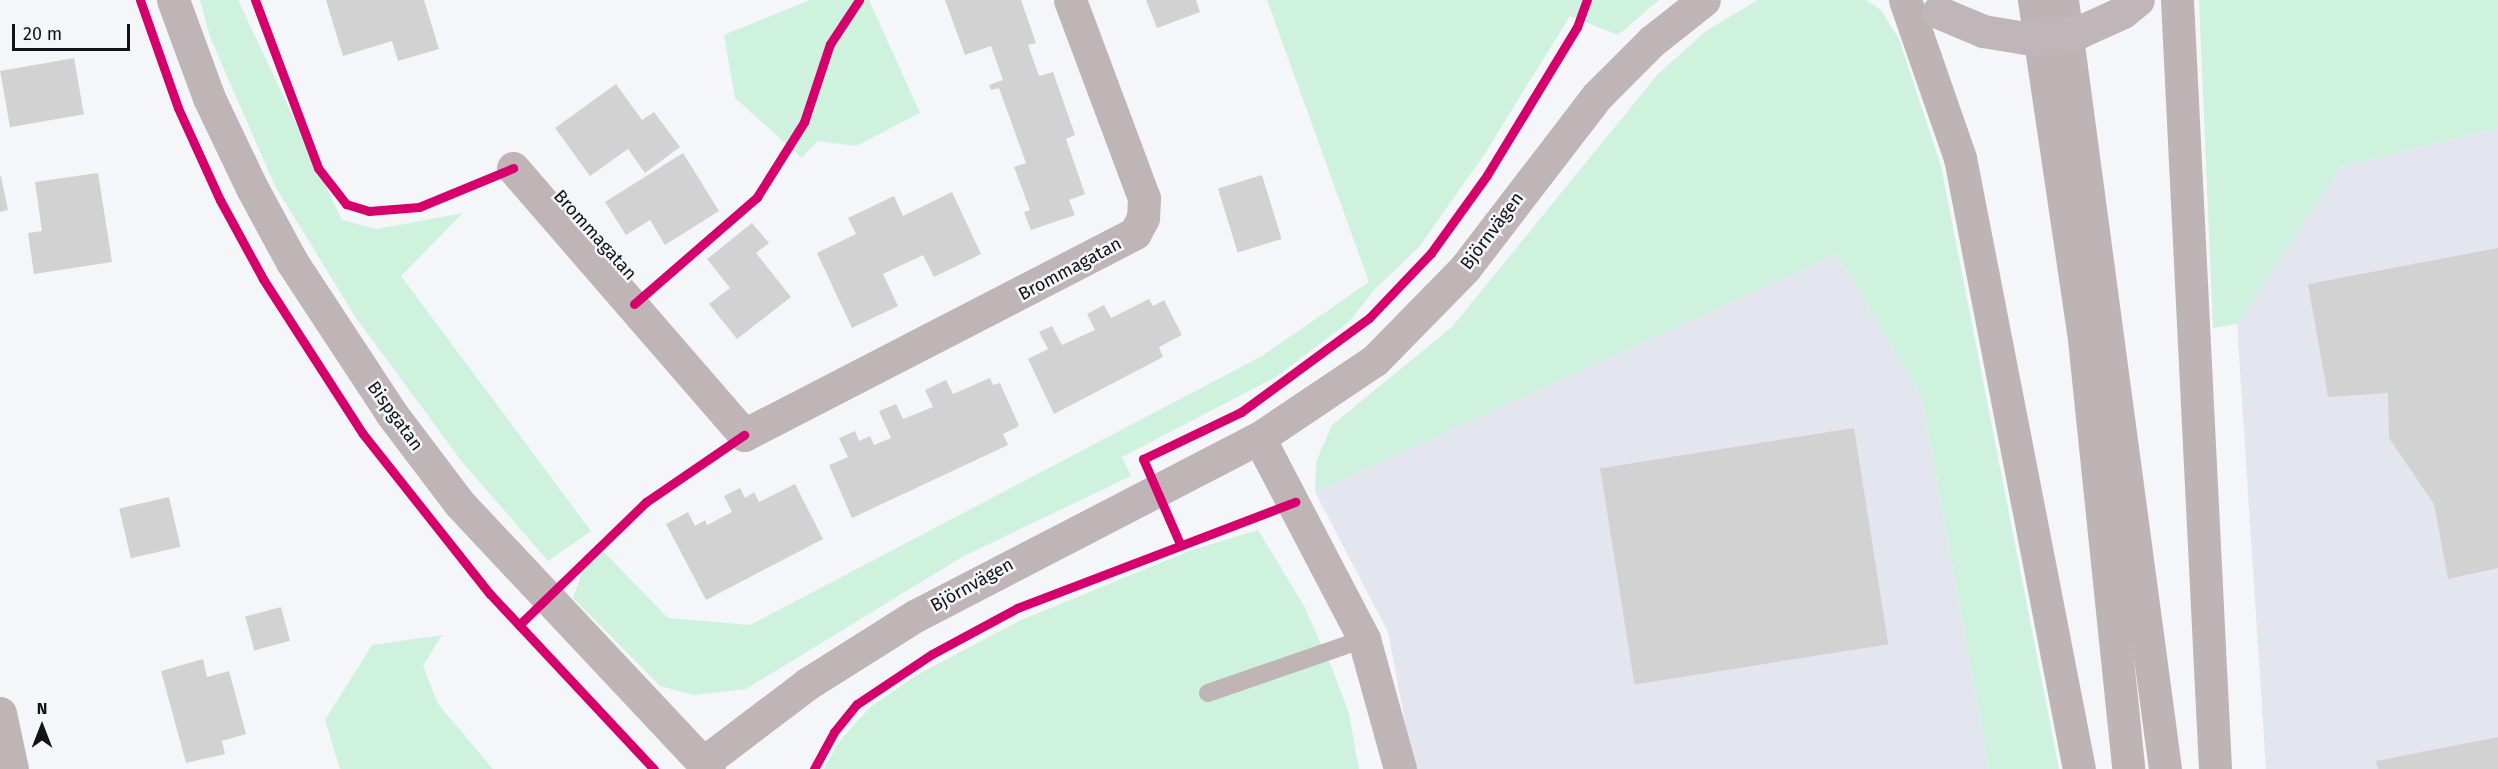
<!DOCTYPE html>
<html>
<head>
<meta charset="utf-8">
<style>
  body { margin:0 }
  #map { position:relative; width:2498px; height:769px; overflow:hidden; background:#f5f6f9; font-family:"Fira Sans",sans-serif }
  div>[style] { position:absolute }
  .built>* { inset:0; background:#e3e6ee }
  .green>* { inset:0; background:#cef2dd }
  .building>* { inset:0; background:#d2d2d3; transform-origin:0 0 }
  .service>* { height:18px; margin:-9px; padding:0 9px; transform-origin:9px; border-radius:9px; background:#bfb5b7 }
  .minor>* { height:33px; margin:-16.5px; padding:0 16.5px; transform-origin:16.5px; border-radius:16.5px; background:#bfb5b7 }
  .trunk>* { height:33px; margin:-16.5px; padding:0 16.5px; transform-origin:16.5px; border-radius:16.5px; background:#beb4b6 }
  .primary-bridge>* { height:33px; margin:-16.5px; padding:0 16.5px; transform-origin:16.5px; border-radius:16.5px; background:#c0b6b9 }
  .cycleway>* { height:9px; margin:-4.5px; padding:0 4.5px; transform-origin:4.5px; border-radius:4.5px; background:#d6006c }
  span { translate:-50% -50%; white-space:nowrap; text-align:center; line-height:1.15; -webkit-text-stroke:5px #f4f5fa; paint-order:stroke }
  .street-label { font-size:18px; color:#131315 }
  .north { position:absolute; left:12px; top:697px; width:60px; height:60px; -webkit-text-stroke:4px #f4f5fa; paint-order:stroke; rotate:0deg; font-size:16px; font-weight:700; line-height:24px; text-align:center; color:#131315 }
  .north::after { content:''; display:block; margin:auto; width:21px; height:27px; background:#131315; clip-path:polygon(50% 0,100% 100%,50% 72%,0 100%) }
  .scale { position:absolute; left:12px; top:24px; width:118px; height:27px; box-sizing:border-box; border:3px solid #131315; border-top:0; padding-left:8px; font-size:18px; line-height:21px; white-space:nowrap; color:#131315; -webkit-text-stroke:4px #f4f5fa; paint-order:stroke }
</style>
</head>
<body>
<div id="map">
  <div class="built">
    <i style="clip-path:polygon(2498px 128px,2498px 769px,2266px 769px,2237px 324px,2341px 167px)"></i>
    <i style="clip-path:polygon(1837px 254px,1922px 398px,1989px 769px,1414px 769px,1388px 632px,1315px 492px)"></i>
  </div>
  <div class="green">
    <i style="clip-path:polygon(200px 0,238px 0,342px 220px,377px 229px,463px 213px,401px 276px,591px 531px,548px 561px,463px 463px,356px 318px,275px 186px,210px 37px)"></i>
    <i style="clip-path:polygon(810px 0,869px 0,920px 113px,856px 146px,817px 141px,802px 158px,735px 98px,724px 35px)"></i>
    <i style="clip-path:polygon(1267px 0,1659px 0,1618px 35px,1570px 16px,1484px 155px,1419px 247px,1374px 290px,1349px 322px,1276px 377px,1122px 457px,1131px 476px,962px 557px,746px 689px,694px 695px,660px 686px,573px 598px,584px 567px,603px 551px,668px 618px,750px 625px,1262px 356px,1369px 282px)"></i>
    <i style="clip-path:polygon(1758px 0,1866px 0,1881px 10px,1899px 39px,1941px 166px,2059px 769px,1989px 769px,1922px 398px,1837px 254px,1315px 492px,1316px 462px,1332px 425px,1452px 327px,1658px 74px,1706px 31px)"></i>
    <i style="clip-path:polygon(2199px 0,2498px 0,2498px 128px,2341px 167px,2237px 324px,2213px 328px)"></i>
    <i style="clip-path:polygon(1258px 530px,1304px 606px,1333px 671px,1349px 714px,1359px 769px,824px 769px,838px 743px,869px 708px,915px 676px,1019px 621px,1189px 551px)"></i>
    <i style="clip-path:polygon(442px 635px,423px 666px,438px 704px,493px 769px,340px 769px,325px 720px,372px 645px)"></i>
  </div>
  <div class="building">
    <i style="clip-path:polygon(326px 0,424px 0,439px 49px,398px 61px,392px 41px,343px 56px)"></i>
    <i style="clip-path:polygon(945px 0,1021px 0,1036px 43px,1028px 45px,1039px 76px,1053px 72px,1075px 135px,1066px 139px,1085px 194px,1069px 200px,1075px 215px,1031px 230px,1024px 212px,1030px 210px,1014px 167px,1026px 163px,999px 88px,991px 90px,989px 85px,1003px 80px,991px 46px,965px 55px)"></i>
    <i style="clip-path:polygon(1146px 0,1196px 0,1200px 12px,1157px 28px)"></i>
    <i style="left:74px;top:58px;width:57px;height:75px;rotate:80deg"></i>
    <i style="clip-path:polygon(616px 84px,642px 120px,654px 112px,680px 147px,645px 173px,628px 149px,590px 176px,555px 128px)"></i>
    <i style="clip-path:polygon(683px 153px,719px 211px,665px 245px,650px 220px,626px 235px,605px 202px)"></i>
    <i style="clip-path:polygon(98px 173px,112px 262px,34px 274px,28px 233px,42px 231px,35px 182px)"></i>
    <i style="left:1262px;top:175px;width:67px;height:46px;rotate:73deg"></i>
    <i style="clip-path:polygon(1px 176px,8px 210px,0 212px,0 177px)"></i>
    <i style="clip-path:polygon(952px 192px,981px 254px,934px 277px,923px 255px,883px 274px,898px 306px,852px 328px,817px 253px,856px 234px,848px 218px,894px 196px,903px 216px)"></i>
    <i style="clip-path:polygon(752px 223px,769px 243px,756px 253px,791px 297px,737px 339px,709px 304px,730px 288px,707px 259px)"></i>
    <i style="clip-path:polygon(2498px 248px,2498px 568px,2448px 579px,2434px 504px,2389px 438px,2388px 393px,2328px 397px,2308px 284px)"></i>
    <i style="clip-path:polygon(1149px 299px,1153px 306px,1164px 300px,1182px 335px,1159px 347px,1163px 357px,1054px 414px,1028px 359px,1048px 349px,1039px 332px,1052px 326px,1062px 345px,1095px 330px,1087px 314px,1104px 305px,1111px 318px)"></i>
    <i style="clip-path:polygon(990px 378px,993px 385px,1000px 383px,1019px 426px,1003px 434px,1008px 445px,852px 518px,829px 465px,848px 457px,839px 438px,855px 431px,859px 441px,870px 436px,874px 445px,891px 438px,879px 411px,896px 404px,903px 419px,933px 407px,925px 390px,946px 380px,953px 394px)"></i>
    <i style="left:1854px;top:428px;width:219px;height:257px;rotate:81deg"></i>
    <i style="clip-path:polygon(795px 484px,823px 539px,706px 600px,666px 524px,688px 512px,695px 526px,705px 520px,707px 525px,732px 512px,724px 496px,740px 488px,745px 498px,754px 492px,759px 502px)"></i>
    <i style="left:169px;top:497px;width:51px;height:51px;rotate:77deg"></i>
    <i style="left:281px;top:607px;width:35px;height:37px;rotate:75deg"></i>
    <i style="clip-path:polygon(203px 659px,207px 677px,229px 671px,246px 734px,222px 741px,225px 754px,186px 763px,161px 671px)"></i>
    <i style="clip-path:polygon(2498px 737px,2498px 769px,2378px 769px,2376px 761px)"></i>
  </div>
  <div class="service">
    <i style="left:1208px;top:693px;width:165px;rotate:-19.1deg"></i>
  </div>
  <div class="minor">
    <i style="left:173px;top:0;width:104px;rotate:69.8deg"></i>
    <i style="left:209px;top:98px;width:100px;rotate:64.5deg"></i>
    <i style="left:252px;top:188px;width:84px;rotate:61.6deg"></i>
    <i style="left:292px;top:262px;width:181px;rotate:56.7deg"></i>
    <i style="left:391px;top:413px;width:113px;rotate:52.9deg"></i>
    <i style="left:459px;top:503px;width:365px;rotate:46.8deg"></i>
    <i style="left:513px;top:168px;width:353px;rotate:49.1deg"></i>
    <i style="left:744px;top:435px;width:440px;rotate:-27.3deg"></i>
    <i style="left:1135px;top:233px;width:17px;rotate:-62deg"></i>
    <i style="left:1143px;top:218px;width:20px;rotate:-87deg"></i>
    <i style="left:1144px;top:198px;width:211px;rotate:-110.5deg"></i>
    <i style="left:1259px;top:438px;width:227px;rotate:62.4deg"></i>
    <i style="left:1364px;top:639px;width:135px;rotate:74.5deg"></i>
    <i style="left:0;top:713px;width:57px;rotate:77.9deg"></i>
    <i style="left:703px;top:763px;width:131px;rotate:-37.2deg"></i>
    <i style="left:807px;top:684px;width:128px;rotate:-32.2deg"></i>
    <i style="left:915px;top:616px;width:387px;rotate:-27.4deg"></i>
    <i style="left:1259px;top:438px;width:140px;rotate:-33.9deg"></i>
    <i style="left:1375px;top:360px;width:129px;rotate:-45.6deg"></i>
    <i style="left:1465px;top:268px;width:217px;rotate:-52.5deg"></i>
    <i style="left:1597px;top:96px;width:78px;rotate:-45deg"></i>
    <i style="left:1652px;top:41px;width:66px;rotate:-38.3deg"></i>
  </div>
  <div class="trunk">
    <i style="left:1905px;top:0;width:167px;rotate:70.8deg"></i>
    <i style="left:1960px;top:158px;width:622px;rotate:78.98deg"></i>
    <i style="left:2034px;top:0;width:334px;rotate:81.6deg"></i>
    <i style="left:2083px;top:330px;width:441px;rotate:84.1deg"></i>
    <i style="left:2062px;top:0;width:776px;rotate:82.37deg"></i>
    <i style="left:2177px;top:0;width:770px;rotate:87.17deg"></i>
  </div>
  <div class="primary-bridge">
    <i style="left:1938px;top:12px;width:49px;rotate:22.9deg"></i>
    <i style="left:1983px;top:31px;width:49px;rotate:9.5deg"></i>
    <i style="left:2031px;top:39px;width:49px;rotate:-8.3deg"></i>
    <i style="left:2079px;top:32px;width:48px;rotate:-24.4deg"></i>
    <i style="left:2123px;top:12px;width:19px;rotate:-39deg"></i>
  </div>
  <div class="cycleway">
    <i style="left:140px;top:0;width:114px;rotate:70.6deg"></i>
    <i style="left:178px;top:108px;width:101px;rotate:65.5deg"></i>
    <i style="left:220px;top:200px;width:90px;rotate:61.4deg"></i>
    <i style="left:263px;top:279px;width:184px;rotate:57.2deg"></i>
    <i style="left:363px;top:434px;width:204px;rotate:51.6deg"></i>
    <i style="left:490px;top:594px;width:240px;rotate:46.9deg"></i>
    <i style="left:255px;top:0;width:179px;rotate:69.4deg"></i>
    <i style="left:318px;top:168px;width:46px;rotate:52.1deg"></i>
    <i style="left:346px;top:204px;width:24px;rotate:17deg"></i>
    <i style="left:369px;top:211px;width:50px;rotate:-4.6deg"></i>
    <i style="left:419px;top:207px;width:102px;rotate:-22.5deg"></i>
    <i style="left:634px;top:304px;width:163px;rotate:-41deg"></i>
    <i style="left:757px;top:197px;width:89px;rotate:-57.9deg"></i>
    <i style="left:804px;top:122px;width:82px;rotate:-71.6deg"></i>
    <i style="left:830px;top:44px;width:53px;rotate:-56.6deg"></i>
    <i style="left:1180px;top:544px;width:93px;rotate:-113.5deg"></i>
    <i style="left:1143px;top:459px;width:109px;rotate:-25.6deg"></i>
    <i style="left:1241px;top:412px;width:159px;rotate:-36.3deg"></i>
    <i style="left:1369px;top:318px;width:90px;rotate:-46.4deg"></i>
    <i style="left:1431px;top:253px;width:96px;rotate:-54.3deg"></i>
    <i style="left:1487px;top:175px;width:173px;rotate:-58.7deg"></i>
    <i style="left:1577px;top:27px;width:29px;rotate:-70deg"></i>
    <i style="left:519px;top:625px;width:177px;rotate:-44.1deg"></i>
    <i style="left:646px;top:502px;width:119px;rotate:-34.4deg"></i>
    <i style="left:814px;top:769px;width:42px;rotate:-61.6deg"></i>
    <i style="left:834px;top:732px;width:36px;rotate:-51deg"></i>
    <i style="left:857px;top:704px;width:90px;rotate:-33.7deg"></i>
    <i style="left:932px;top:654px;width:97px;rotate:-28.4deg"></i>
    <i style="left:1017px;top:608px;width:298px;rotate:-20.9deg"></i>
  </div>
  <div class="street-label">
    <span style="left:1492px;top:231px;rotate:-53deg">Björnvägen</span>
    <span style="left:595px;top:235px;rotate:48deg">Brommagatan</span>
    <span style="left:1070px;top:269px;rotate:-28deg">Brommagatan</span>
    <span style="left:395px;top:416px;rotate:54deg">Bispgatan</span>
    <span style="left:972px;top:585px;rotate:-29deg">Björnvägen</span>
  </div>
  <div class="north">N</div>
  <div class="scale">20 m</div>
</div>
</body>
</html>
